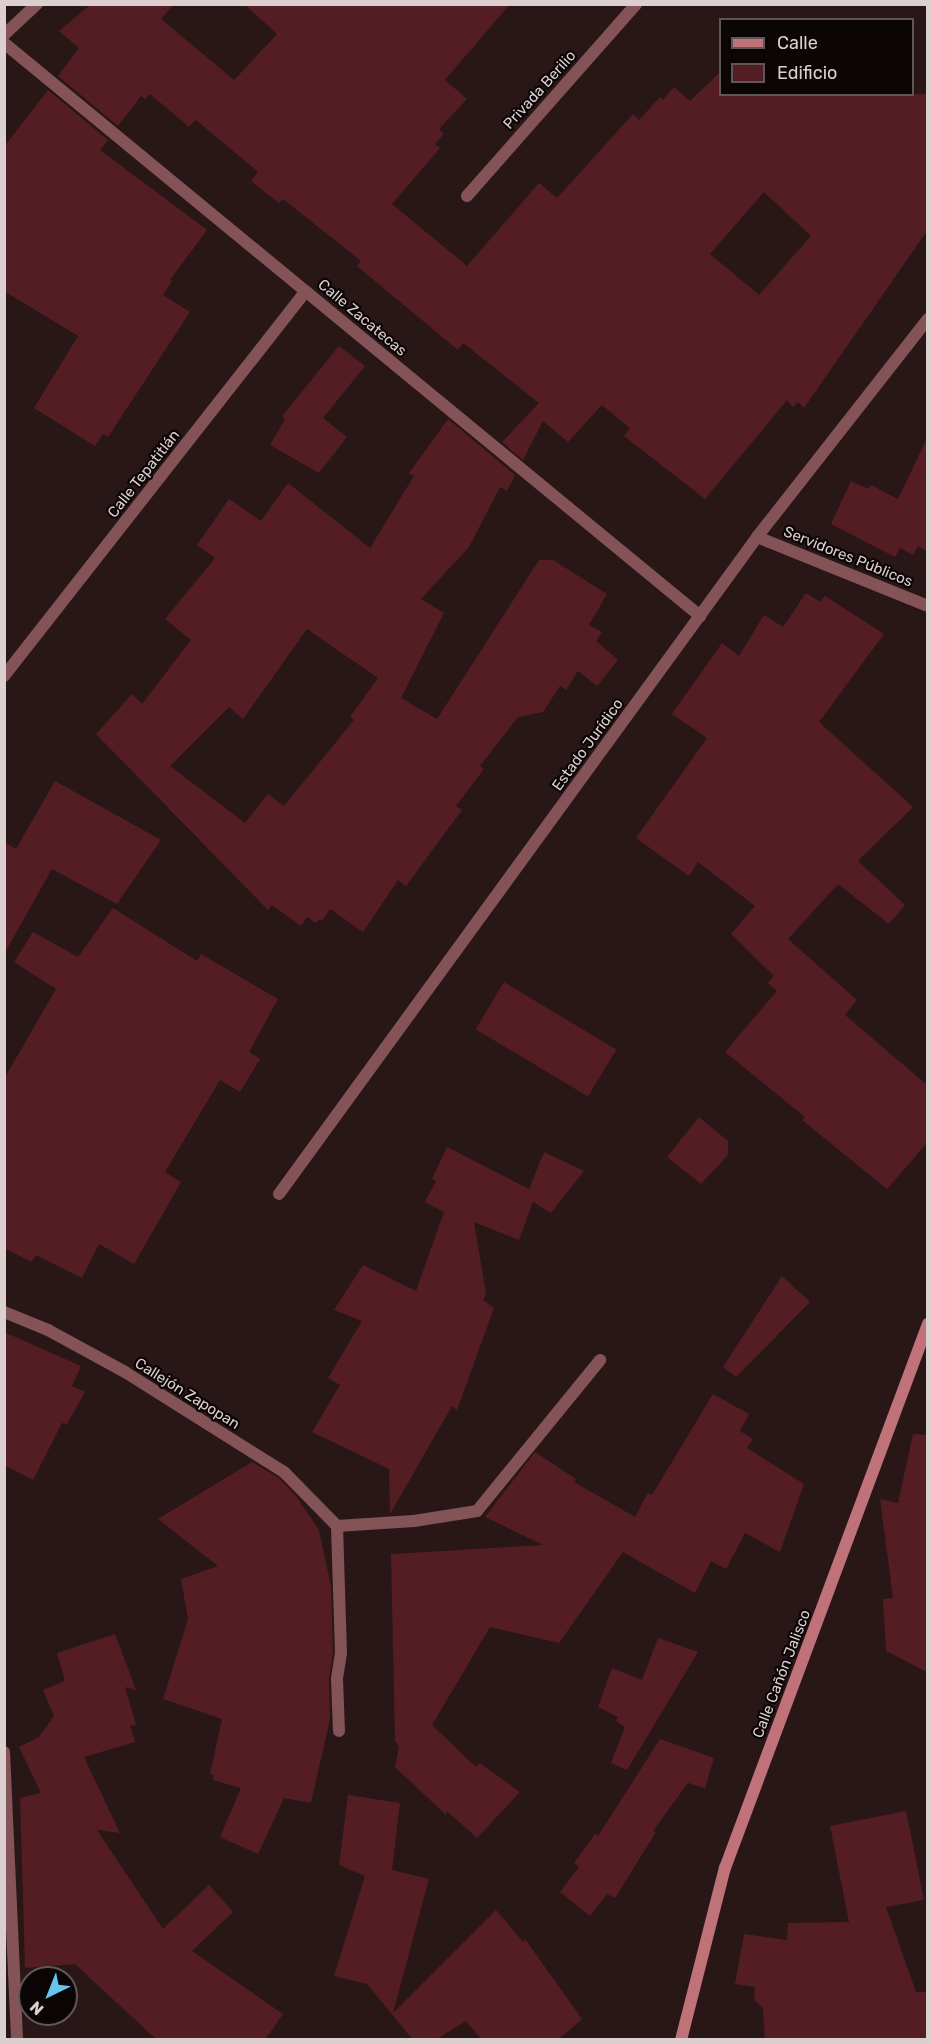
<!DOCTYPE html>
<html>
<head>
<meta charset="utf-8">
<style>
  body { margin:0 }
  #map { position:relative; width:932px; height:2044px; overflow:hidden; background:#291718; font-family:Rubik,sans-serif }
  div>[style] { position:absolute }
  .building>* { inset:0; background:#541c23; transform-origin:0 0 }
  .street>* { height:12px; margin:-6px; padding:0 6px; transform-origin:6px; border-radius:6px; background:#845357 }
  .secondary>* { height:12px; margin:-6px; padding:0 6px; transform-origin:6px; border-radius:6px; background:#bf7277 }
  span { translate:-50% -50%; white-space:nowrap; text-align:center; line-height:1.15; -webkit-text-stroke:4.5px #0c0506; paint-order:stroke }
  .street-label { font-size:15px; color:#dccfd0 }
  .frame { position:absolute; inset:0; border:6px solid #dccfd0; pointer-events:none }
  .legend { position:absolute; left:719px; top:18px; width:195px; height:78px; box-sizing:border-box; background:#0c0506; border:2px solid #5f5657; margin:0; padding:8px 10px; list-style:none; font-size:18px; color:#dccfd0 }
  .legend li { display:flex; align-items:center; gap:12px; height:30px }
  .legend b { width:30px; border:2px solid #5f5657 }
  .north { position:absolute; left:18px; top:1966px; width:60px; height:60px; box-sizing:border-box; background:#0c0506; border:2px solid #5f5657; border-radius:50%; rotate:223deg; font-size:16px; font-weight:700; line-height:24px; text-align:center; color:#dccfd0 }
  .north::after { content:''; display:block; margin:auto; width:21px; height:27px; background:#66c4ef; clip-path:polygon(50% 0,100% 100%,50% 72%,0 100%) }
</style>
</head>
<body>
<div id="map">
  <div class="building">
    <i style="clip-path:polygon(evenodd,91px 4px,174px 4px,161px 19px,234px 80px,277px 34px,244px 4px,510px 4px,445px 80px,467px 99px,439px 129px,444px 134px,435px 144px,440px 148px,392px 204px,467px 266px,539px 183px,557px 198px,633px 114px,639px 120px,660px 97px,663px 100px,674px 87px,690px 101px,720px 72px,720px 94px,927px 94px,927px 231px,804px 408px,798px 402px,793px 407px,787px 400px,705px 499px,624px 436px,630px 428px,602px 405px,568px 442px,543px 421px,523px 460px,502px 442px,539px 403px,463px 343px,458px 350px,357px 266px,361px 261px,283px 199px,279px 203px,251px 181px,258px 172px,196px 120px,189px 127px,150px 94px,145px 99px,141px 96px,118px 126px,58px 76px,79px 48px,59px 31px,91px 4px,764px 192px,811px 236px,759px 295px,710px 254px,764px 192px)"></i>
    <i style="clip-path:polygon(48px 90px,108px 140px,100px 150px,207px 230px,170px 280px,172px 281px,163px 295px,190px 312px,108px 437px,103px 434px,95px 446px,34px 408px,78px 336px,4px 291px,4px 147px)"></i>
    <i style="clip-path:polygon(339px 346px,365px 366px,323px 418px,347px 437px,319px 473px,270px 445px,285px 419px,282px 416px)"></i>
    <i style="clip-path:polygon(evenodd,448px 419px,515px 475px,507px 491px,500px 487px,469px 547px,421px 599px,444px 613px,401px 698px,437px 719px,539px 560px,553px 560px,607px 594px,589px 625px,602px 632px,596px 641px,618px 660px,597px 686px,578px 671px,566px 690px,560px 686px,543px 712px,518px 717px,480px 766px,484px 769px,456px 806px,462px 810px,406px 886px,398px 880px,363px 932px,330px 909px,322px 921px,319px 919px,316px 923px,307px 917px,301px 926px,272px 905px,268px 910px,96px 734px,132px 694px,142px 704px,191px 640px,165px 619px,215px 558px,197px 545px,229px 499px,261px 521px,288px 483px,370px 548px,414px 476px,409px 473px,448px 419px,307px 629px,378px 678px,350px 717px,354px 720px,284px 806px,268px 794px,245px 823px,170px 766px,229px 707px,243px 719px,307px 629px)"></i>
    <i style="clip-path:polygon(927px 438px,927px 551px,918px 546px,913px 555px,900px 548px,895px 557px,831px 524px,851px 481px,868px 489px,871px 485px,898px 499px)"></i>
    <i style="clip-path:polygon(806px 593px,820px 602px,825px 596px,884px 634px,819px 722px,913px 807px,858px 861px,905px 905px,889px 924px,838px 884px,788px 939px,857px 1000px,845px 1015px,927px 1085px,927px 1143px,887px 1189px,802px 1120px,805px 1117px,725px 1052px,777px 991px,768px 983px,774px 976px,731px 934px,755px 906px,698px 862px,689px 876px,636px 838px,707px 738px,672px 714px,722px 643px,739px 656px,764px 615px,783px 627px)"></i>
    <i style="clip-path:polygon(55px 781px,161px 840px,117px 904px,52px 869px,4px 954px,4px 842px,16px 849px)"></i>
    <i style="clip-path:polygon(113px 908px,197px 961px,201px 954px,278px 999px,249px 1052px,260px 1059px,240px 1092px,220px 1080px,165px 1172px,181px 1182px,134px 1264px,99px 1244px,82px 1278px,36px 1255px,31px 1262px,4px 1248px,4px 1079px,56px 989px,14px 962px,33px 932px,78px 957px)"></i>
    <i style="left:504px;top:982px;width:131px;height:55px;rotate:31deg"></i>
    <i style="clip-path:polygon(699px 1117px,728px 1141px,728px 1155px,701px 1184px,667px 1157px)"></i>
    <i style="clip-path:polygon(447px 1147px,529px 1189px,544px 1152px,584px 1171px,551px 1213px,533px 1202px,519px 1240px,474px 1222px,486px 1294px,483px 1300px,494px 1308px,457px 1410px,452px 1406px,390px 1514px,389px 1469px,312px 1432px,340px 1385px,328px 1378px,362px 1321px,334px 1310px,363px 1265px,416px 1291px,444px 1212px,425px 1202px,436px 1181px,432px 1179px)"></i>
    <i style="clip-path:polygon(782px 1276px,810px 1302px,736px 1377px,723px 1367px)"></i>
    <i style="clip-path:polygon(4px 1332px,81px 1366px,72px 1386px,85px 1392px,67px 1424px,62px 1423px,33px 1480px,4px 1465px)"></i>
    <i style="clip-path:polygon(713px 1394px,749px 1414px,740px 1431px,753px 1439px,747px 1448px,804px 1484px,780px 1552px,745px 1533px,726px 1569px,711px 1561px,695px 1593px,623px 1552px,559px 1643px,490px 1627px,432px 1725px,476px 1767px,480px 1763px,520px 1792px,477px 1838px,447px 1811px,446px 1815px,395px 1767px,399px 1746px,395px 1741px,391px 1554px,543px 1545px,485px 1517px,535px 1452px,576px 1479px,574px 1482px,635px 1517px,648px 1493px,652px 1495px)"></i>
    <i style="clip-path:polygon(913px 1434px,927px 1435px,927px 1672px,886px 1651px,883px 1599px,893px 1598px,880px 1499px,898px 1503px)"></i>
    <i style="clip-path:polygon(252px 1462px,279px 1478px,296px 1496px,319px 1530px,331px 1586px,333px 1653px,329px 1679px,330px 1719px,311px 1803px,284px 1798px,258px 1854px,220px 1837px,241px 1788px,213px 1780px,214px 1775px,210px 1774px,222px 1719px,163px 1699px,188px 1619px,181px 1579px,218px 1566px,158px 1519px)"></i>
    <i style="clip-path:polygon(115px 1634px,136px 1690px,125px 1687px,136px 1725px,130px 1726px,135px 1742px,84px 1757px,120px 1833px,97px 1830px,163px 1929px,209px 1885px,233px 1912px,192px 1951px,283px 2014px,265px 2040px,157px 2040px,75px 1964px,25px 1968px,20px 1798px,41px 1793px,19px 1747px,39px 1737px,54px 1716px,43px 1690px,65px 1681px,57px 1653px)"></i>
    <i style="clip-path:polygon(658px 1638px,698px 1652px,627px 1770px,611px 1763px,625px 1727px,616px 1721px,618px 1717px,598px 1707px,612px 1668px,642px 1680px)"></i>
    <i style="clip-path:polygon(660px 1739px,714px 1758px,705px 1788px,688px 1783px,653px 1831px,656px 1832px,615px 1898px,607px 1894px,590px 1916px,560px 1892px,579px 1867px,574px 1863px,595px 1834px,598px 1836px)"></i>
    <i style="clip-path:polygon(348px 1795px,400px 1803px,392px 1870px,429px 1879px,393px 2013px,496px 1910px,523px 1942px,525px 1939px,582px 2019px,558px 2040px,482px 2040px,466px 2021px,435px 2040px,413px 2040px,367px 1984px,334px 1976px,365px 1876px,339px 1865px)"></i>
    <i style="clip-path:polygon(906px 1811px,924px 1900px,886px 1907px,916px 1992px,927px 1992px,927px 2040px,765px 2040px,763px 2008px,754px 1999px,755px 1987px,735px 1984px,744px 1934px,787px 1940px,788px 1923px,849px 1922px,830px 1826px)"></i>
  </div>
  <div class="street">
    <i style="left:4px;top:35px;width:45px;rotate:-43.2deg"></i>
    <i style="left:4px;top:43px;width:902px;rotate:39.46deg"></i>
    <i style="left:467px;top:196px;width:256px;rotate:-48.6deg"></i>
    <i style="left:757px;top:537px;width:184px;rotate:22deg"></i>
    <i style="left:4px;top:676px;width:489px;rotate:-51.9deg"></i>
    <i style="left:279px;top:1194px;width:812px;rotate:-53.96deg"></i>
    <i style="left:757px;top:537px;width:277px;rotate:-51.9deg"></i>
    <i style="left:4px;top:1312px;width:48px;rotate:22.2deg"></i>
    <i style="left:48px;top:1330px;width:88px;rotate:28.6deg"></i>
    <i style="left:125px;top:1372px;width:188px;rotate:32.2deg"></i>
    <i style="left:284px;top:1472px;width:76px;rotate:45.5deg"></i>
    <i style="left:337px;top:1526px;width:127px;rotate:88.2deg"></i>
    <i style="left:341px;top:1653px;width:26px;rotate:99deg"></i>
    <i style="left:337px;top:1679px;width:52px;rotate:87.8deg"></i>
    <i style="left:337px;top:1526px;width:77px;rotate:-3.7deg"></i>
    <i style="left:414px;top:1521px;width:64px;rotate:-9deg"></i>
    <i style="left:477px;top:1511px;width:195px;rotate:-50.8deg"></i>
    <i style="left:4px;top:1752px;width:288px;rotate:87.4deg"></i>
  </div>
  <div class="secondary">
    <i style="left:681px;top:2040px;width:178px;rotate:-75.7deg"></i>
    <i style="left:725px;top:1868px;width:581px;rotate:-69.54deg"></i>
  </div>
  <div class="street-label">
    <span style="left:540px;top:90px;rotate:-48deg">Privada Berilio</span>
    <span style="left:362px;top:318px;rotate:40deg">Calle Zacatecas</span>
    <span style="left:144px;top:474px;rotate:-52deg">Calle Tepatitlán</span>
    <span style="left:848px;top:557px;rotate:22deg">Servidores Públicos</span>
    <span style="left:588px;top:745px;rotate:-54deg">Estado Jurídico</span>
    <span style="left:187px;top:1394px;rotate:32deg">Callejón Zapopan</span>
    <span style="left:782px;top:1674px;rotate:-69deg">Calle Cañón Jalisco</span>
  </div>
  <div class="frame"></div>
  <ul class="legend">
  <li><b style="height:8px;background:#bf7277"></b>Calle</li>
  <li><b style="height:16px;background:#541c23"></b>Edificio</li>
  </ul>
  <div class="north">N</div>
</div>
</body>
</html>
